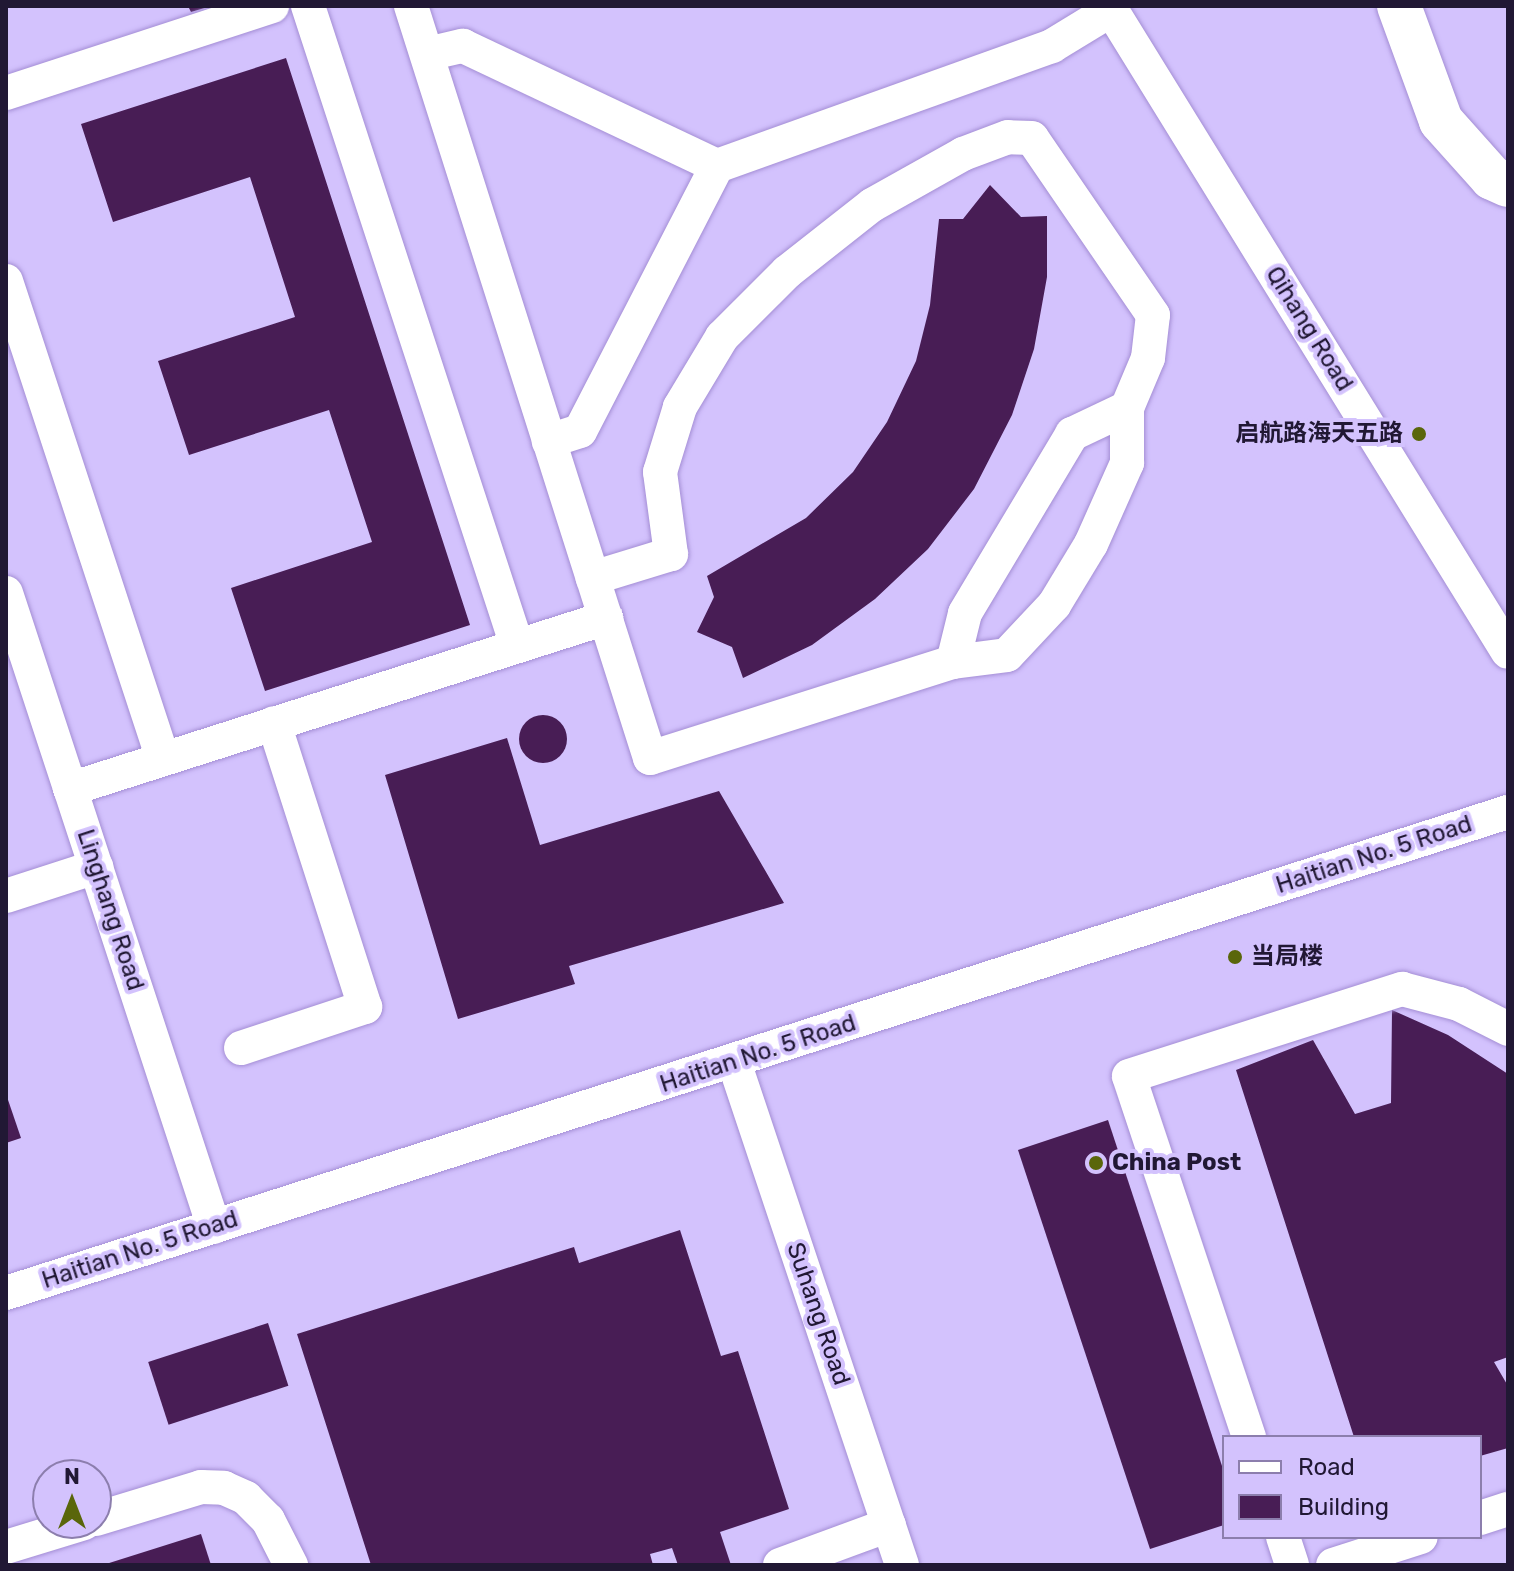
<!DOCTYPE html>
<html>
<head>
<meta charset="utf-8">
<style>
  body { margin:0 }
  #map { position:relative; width:1514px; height:1571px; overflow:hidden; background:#d3c2fd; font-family:Rubik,"Noto Sans SC",sans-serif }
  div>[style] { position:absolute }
  .building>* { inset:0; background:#481d55; transform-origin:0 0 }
  .round { border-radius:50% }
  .roads { filter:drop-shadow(0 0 2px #a48ed5) drop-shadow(0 0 2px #a48ed5) }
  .minor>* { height:34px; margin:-17px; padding:0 17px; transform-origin:17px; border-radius:17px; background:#fff }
  .highway>* { height:44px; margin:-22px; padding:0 22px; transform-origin:22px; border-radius:22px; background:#fff }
  .dots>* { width:22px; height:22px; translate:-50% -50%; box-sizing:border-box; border:4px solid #d3c2fd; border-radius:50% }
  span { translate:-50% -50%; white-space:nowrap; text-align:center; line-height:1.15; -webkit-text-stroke:8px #d3c2fd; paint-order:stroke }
  .street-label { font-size:24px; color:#211834 }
  .poi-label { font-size:24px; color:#211834; font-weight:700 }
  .right { translate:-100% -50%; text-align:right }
  .left { translate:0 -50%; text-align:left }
  .frame { position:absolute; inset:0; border:8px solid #211834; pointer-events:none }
  .legend { position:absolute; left:1222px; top:1435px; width:260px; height:104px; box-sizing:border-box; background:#d3c2fd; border:2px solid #8c7ead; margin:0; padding:10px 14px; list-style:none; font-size:24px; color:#211834 }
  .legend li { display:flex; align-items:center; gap:16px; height:40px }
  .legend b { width:40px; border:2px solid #8c7ead }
  .north { position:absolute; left:32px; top:1459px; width:80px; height:80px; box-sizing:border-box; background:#d3c2fd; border:2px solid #8c7ead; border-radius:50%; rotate:0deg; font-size:22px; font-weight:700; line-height:32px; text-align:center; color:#211834 }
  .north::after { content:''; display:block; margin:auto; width:28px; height:36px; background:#5a660b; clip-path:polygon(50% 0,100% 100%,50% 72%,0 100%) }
</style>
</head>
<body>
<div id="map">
  <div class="building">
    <i style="clip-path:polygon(188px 6px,208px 6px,208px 7px,191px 12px)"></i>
    <i style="clip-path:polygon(286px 58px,470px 625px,265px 691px,231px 588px,372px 542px,329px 410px,189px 455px,158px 361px,295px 317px,250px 177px,113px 222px,81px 124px)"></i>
    <i style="clip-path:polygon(990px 185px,1021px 217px,1047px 216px,1047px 277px,1034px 349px,1012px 415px,974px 489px,928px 549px,875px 599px,812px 645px,743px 678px,732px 647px,697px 632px,714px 597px,707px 576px,806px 518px,853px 472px,887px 422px,916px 361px,930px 305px,939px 219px,963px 219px)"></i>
    <i class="round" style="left:519px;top:715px;width:48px;height:48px"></i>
    <i style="clip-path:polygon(507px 738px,540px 845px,719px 791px,784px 903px,569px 966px,575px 984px,458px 1019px,385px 775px)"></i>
    <i style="clip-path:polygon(1392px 1010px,1448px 1035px,1508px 1074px,1508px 1357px,1494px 1362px,1508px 1386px,1508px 1448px,1480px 1456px,1480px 1437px,1354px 1437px,1236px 1070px,1313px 1040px,1355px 1114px,1391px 1103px)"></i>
    <i style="clip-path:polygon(6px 1094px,21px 1138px,6px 1143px)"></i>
    <i style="clip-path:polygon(1108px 1120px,1224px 1472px,1224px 1525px,1150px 1549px,1018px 1150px)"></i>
    <i style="clip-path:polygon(680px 1230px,721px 1356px,738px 1351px,789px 1509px,720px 1532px,731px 1565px,678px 1565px,672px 1548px,650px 1554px,653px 1565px,371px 1565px,297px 1334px,574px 1247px,579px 1263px)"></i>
    <i style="left:268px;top:1323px;width:66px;height:126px;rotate:72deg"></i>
    <i style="clip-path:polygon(201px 1534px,211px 1565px,106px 1565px,106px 1564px)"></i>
  </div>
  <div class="roads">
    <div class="minor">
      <i style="left:308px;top:6px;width:673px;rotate:71.91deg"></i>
      <i style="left:411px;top:6px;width:789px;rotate:72.37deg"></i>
      <i style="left:650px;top:758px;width:318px;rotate:-17.6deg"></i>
      <i style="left:953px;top:662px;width:54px;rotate:-7.4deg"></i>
      <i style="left:1007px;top:655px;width:69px;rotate:-46.8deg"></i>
      <i style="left:1054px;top:605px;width:71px;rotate:-58.8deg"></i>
      <i style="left:1091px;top:544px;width:89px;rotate:-66deg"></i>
      <i style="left:1127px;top:463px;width:55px;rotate:-90deg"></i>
      <i style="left:1127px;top:408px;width:54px;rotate:-67.2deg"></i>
      <i style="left:1148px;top:358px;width:43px;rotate:-83.4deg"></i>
      <i style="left:1153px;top:315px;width:214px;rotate:-124.4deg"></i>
      <i style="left:1032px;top:138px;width:24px;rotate:-178deg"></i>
      <i style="left:1008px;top:137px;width:48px;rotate:159.3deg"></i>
      <i style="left:963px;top:154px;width:104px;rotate:150.7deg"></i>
      <i style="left:872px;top:205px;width:108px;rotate:141.8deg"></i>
      <i style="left:787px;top:272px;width:92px;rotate:135deg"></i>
      <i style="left:722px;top:337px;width:82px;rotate:121deg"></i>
      <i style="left:680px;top:407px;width:68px;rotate:107.1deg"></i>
      <i style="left:660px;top:472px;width:83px;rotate:82.4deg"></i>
      <i style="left:671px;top:554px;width:82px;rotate:162.9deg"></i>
      <i style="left:1109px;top:6px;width:759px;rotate:58.3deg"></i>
      <i style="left:427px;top:54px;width:37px;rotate:-13deg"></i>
      <i style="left:463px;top:46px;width:281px;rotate:25.3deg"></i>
      <i style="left:717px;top:166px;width:298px;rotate:117.3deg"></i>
      <i style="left:580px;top:431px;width:33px;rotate:162deg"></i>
      <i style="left:6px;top:93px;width:280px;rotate:-18.1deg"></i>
      <i style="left:717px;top:166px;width:356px;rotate:-19.7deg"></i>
      <i style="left:1052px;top:46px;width:69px;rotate:-31.4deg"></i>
      <i style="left:6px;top:281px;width:503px;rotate:71.82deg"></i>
      <i style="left:6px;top:593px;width:667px;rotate:71.84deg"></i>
      <i style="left:953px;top:662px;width:50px;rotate:-76.2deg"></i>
      <i style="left:965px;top:613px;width:209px;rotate:-59.1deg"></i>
      <i style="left:1072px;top:434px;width:61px;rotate:-25.3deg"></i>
      <i style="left:70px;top:789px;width:563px;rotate:-17.69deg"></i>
      <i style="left:6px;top:896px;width:95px;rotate:-17.9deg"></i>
      <i style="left:241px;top:1048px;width:131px;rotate:-18.3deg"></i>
      <i style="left:365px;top:1007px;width:298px;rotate:-107.8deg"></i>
      <i style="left:734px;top:1062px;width:530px;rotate:71.53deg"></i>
      <i style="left:6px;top:1293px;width:1577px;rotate:-17.76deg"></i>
      <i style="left:1249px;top:1437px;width:380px;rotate:-108.4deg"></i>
      <i style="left:1129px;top:1076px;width:287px;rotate:-17.7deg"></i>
      <i style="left:1402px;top:989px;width:59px;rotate:14.7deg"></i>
      <i style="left:1459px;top:1004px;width:55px;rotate:27deg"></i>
      <i style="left:1480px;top:1518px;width:29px;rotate:-18deg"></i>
      <i style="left:96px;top:1519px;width:110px;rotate:-16.9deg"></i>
      <i style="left:201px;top:1487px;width:23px;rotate:2deg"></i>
      <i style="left:224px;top:1488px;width:24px;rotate:24deg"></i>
      <i style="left:246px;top:1498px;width:31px;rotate:45deg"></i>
      <i style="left:268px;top:1520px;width:51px;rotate:62.9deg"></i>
      <i style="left:1283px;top:1537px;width:29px;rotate:72deg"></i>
      <i style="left:6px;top:1547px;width:82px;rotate:-17.1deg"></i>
      <i style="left:780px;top:1565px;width:116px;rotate:-20.2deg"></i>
      <i style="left:1333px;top:1565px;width:92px;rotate:-17.7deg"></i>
    </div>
    <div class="highway">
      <i style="left:1399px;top:6px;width:122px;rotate:69.9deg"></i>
      <i style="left:1441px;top:121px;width:76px;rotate:48.2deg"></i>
      <i style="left:1492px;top:178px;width:17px;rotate:24deg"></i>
    </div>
  </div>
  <div class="dots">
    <i style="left:1419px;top:434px;background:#5a660b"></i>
    <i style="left:1235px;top:957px;background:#5a660b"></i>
    <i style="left:1096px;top:1163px;background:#5a660b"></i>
  </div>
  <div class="street-label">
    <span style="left:1309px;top:329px;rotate:58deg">Qihang Road</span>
    <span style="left:1374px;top:855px;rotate:-18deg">Haitian No. 5 Road</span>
    <span style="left:110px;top:910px;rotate:72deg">Linghang Road</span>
    <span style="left:758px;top:1054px;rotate:-18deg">Haitian No. 5 Road</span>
    <span style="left:140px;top:1250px;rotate:-18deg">Haitian No. 5 Road</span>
    <span style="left:818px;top:1314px;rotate:71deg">Suhang Road</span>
  </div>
  <div class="poi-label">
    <span class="right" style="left:1403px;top:434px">启航路海天五路</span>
    <span class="left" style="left:1251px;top:957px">当局楼</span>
    <span class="left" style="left:1112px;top:1163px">China Post</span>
  </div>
  <div class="frame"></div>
  <ul class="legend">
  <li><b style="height:10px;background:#fff"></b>Road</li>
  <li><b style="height:22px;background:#481d55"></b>Building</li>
  </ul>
  <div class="north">N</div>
</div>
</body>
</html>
